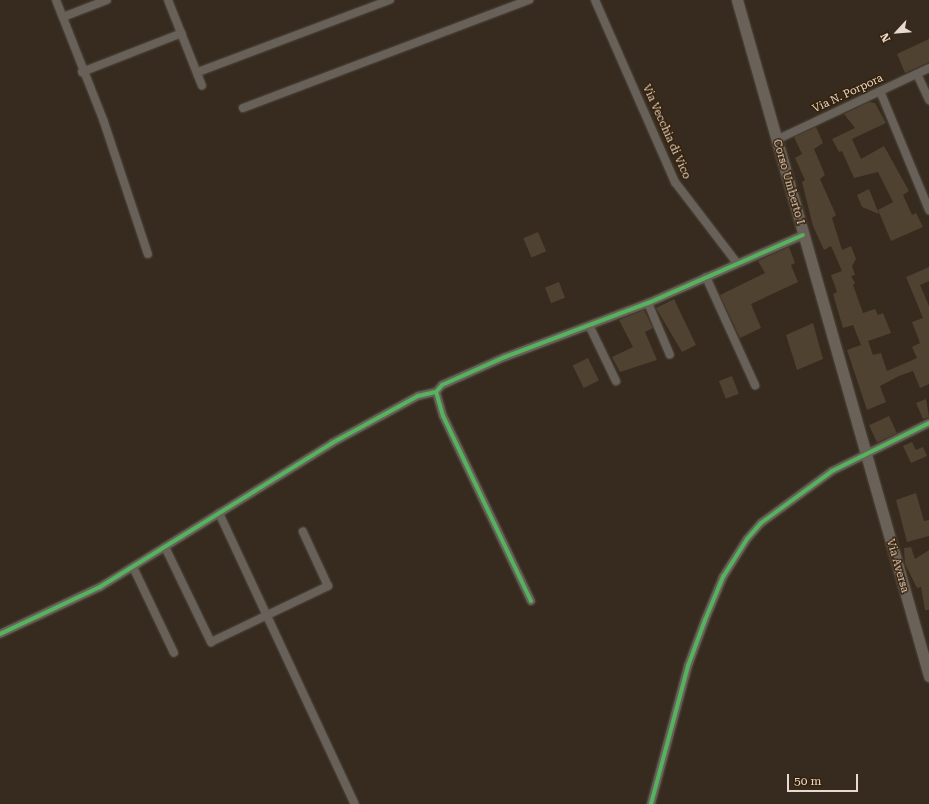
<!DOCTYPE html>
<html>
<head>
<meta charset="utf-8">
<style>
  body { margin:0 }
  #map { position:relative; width:929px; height:804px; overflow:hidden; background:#362b1e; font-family:"Roboto Serif",serif }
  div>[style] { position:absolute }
  .building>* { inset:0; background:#504231; transform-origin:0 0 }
  .roads { filter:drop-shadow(0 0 1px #51473d) drop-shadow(0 0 1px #51473d) }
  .minor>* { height:8px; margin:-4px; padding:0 4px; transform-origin:4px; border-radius:4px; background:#676159 }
  .secondary>* { height:11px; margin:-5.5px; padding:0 5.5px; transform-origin:5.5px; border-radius:5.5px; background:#6a6258 }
  .cycleway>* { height:4px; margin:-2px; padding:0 2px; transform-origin:2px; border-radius:2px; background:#56b35d }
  span { translate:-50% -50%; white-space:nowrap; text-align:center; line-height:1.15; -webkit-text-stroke:3px #36210a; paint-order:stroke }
  .street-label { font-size:11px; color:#e8dacd }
  .north { position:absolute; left:877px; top:12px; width:40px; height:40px; -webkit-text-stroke:3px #36210a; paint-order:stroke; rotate:244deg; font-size:11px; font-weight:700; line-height:16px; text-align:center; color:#e8dacd }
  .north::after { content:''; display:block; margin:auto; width:14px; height:18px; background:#e8dacd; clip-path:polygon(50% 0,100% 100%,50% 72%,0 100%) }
  .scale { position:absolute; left:787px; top:774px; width:71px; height:18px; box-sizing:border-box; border:2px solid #e8dacd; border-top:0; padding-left:5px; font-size:12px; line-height:14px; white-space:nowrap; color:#e8dacd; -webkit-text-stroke:3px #36210a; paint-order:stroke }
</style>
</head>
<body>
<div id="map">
  <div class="building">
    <i style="clip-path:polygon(929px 39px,929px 62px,905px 73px,897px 54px)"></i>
    <i style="clip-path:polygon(869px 102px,875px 103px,886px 123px,852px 139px,861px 159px,884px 146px,909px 191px,903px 195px,912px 215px,916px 213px,923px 227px,891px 241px,878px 210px,893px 202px,878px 172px,854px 178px,842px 151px,839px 152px,832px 139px,855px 128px,844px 114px)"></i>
    <i style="clip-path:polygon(816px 127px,823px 143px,814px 149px,825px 175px,820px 179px,836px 215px,832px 218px,842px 250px,851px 246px,856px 259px,852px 266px,855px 275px,851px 276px,855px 283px,853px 285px,863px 313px,875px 309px,878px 315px,883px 313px,891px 333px,868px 341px,873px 355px,881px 353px,887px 371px,917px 358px,912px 347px,920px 343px,912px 322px,923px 318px,906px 277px,929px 267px,929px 281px,920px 285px,929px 306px,929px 384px,920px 388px,913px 371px,899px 376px,880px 386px,886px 402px,867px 410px,847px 350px,861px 345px,853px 325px,843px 328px,833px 294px,837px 292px,831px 275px,842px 271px,831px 246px,824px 250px,813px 226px,802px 182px,805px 180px,795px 158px,802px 154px,794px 137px)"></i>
    <i style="clip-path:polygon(869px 189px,879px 214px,862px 207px,857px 195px)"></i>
    <i style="left:538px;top:232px;width:21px;height:16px;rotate:67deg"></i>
    <i style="clip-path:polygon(789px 247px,795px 263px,791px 265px,798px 282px,751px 304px,761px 328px,740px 338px,720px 295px,765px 273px,758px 261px)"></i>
    <i style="left:559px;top:282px;width:17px;height:15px;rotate:69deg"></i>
    <i style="clip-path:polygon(674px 299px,696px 345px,682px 352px,656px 308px)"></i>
    <i style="clip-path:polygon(644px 310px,653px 328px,645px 332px,657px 360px,620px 372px,612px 357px,633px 347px,619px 320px)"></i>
    <i style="clip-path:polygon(813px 323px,823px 359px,797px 370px,786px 335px)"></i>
    <i style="left:588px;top:358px;width:25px;height:17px;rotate:64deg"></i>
    <i style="left:732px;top:376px;width:19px;height:14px;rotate:69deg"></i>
    <i style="clip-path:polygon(926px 399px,929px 417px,923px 419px,916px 403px)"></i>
    <i style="left:889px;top:416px;width:19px;height:22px;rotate:65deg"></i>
    <i style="clip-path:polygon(912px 442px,916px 450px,923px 447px,927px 456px,911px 463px,903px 446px)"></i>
    <i style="clip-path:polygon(916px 493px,924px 521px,929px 520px,929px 536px,907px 542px,896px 500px)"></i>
    <i style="clip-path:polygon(911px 547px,915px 559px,929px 550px,929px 610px,925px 610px,921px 587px,917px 588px,905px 564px,904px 548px)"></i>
  </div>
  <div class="roads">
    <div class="minor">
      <i style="left:56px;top:0;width:131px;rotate:68.5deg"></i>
      <i style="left:104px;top:122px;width:139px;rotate:71.6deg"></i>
      <i style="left:168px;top:0;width:92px;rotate:68.4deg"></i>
      <i style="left:595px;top:0;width:199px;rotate:66.3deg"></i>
      <i style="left:675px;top:182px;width:102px;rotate:52.6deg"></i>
      <i style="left:63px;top:17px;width:47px;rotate:-21.1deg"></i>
      <i style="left:82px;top:72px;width:107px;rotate:-21.3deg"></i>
      <i style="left:198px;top:72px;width:205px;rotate:-20.6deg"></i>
      <i style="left:917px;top:74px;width:29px;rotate:65deg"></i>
      <i style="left:880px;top:91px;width:129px;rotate:67.6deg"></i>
      <i style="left:243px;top:108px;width:306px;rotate:-20.7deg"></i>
      <i style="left:776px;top:140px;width:169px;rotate:-25.2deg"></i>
      <i style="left:706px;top:277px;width:119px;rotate:65.6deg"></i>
      <i style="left:648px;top:303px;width:56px;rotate:67.1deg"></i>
      <i style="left:590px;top:327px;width:60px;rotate:64.3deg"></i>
      <i style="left:219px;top:513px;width:321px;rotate:65deg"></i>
      <i style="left:165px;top:547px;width:106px;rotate:64.2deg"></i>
      <i style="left:211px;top:642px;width:130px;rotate:-25.6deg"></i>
      <i style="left:328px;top:586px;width:60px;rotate:-114.8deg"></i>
      <i style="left:133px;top:567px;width:95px;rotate:64.5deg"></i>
      <i style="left:531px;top:601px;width:205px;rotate:-115.4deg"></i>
      <i style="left:443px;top:416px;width:25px;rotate:-106deg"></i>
      <i style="left:436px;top:392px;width:9px;rotate:-49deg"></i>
      <i style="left:442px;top:385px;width:69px;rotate:-24deg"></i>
      <i style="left:505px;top:357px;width:153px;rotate:-20.7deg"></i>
      <i style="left:648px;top:303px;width:169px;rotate:-23.7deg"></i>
      <i style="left:0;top:634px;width:110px;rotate:-25.2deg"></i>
      <i style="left:100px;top:587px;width:273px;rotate:-31.8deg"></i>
      <i style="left:332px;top:443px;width:98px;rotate:-28.7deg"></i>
      <i style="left:418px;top:396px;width:18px;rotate:-13deg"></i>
      <i style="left:651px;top:804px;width:143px;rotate:-75deg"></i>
      <i style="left:688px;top:666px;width:49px;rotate:-69.7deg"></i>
      <i style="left:705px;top:620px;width:47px;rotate:-67.3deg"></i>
      <i style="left:723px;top:577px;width:45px;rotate:-57.7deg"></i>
      <i style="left:747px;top:539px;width:21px;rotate:-49deg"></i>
      <i style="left:761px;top:523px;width:88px;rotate:-36.2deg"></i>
      <i style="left:832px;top:471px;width:108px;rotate:-26.3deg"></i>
    </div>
    <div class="secondary">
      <i style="left:737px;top:0;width:703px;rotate:74.14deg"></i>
    </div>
  </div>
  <div class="cycleway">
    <i style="left:531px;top:601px;width:205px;rotate:-115.4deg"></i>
    <i style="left:443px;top:416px;width:25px;rotate:-106deg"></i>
    <i style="left:436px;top:392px;width:9px;rotate:-49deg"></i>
    <i style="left:442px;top:385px;width:69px;rotate:-24deg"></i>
    <i style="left:505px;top:357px;width:153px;rotate:-20.7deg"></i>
    <i style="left:648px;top:303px;width:169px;rotate:-23.7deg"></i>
    <i style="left:0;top:634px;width:110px;rotate:-25.2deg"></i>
    <i style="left:100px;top:587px;width:273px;rotate:-31.8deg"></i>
    <i style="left:332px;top:443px;width:98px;rotate:-28.7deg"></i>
    <i style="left:418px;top:396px;width:18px;rotate:-13deg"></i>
    <i style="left:651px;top:804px;width:143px;rotate:-75deg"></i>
    <i style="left:688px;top:666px;width:49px;rotate:-69.7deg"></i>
    <i style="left:705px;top:620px;width:47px;rotate:-67.3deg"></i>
    <i style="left:723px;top:577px;width:45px;rotate:-57.7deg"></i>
    <i style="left:747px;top:539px;width:21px;rotate:-49deg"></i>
    <i style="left:761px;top:523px;width:88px;rotate:-36.2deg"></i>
    <i style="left:832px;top:471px;width:108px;rotate:-26.3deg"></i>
  </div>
  <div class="street-label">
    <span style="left:848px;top:94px;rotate:-25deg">Via N. Porpora</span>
    <span style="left:666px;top:132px;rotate:66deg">Via Vecchia di Vico</span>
    <span style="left:788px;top:182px;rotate:74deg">Corso Umberto I</span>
    <span style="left:897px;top:566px;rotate:74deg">Via Aversa</span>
  </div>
  <div class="north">N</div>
  <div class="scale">50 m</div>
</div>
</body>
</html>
